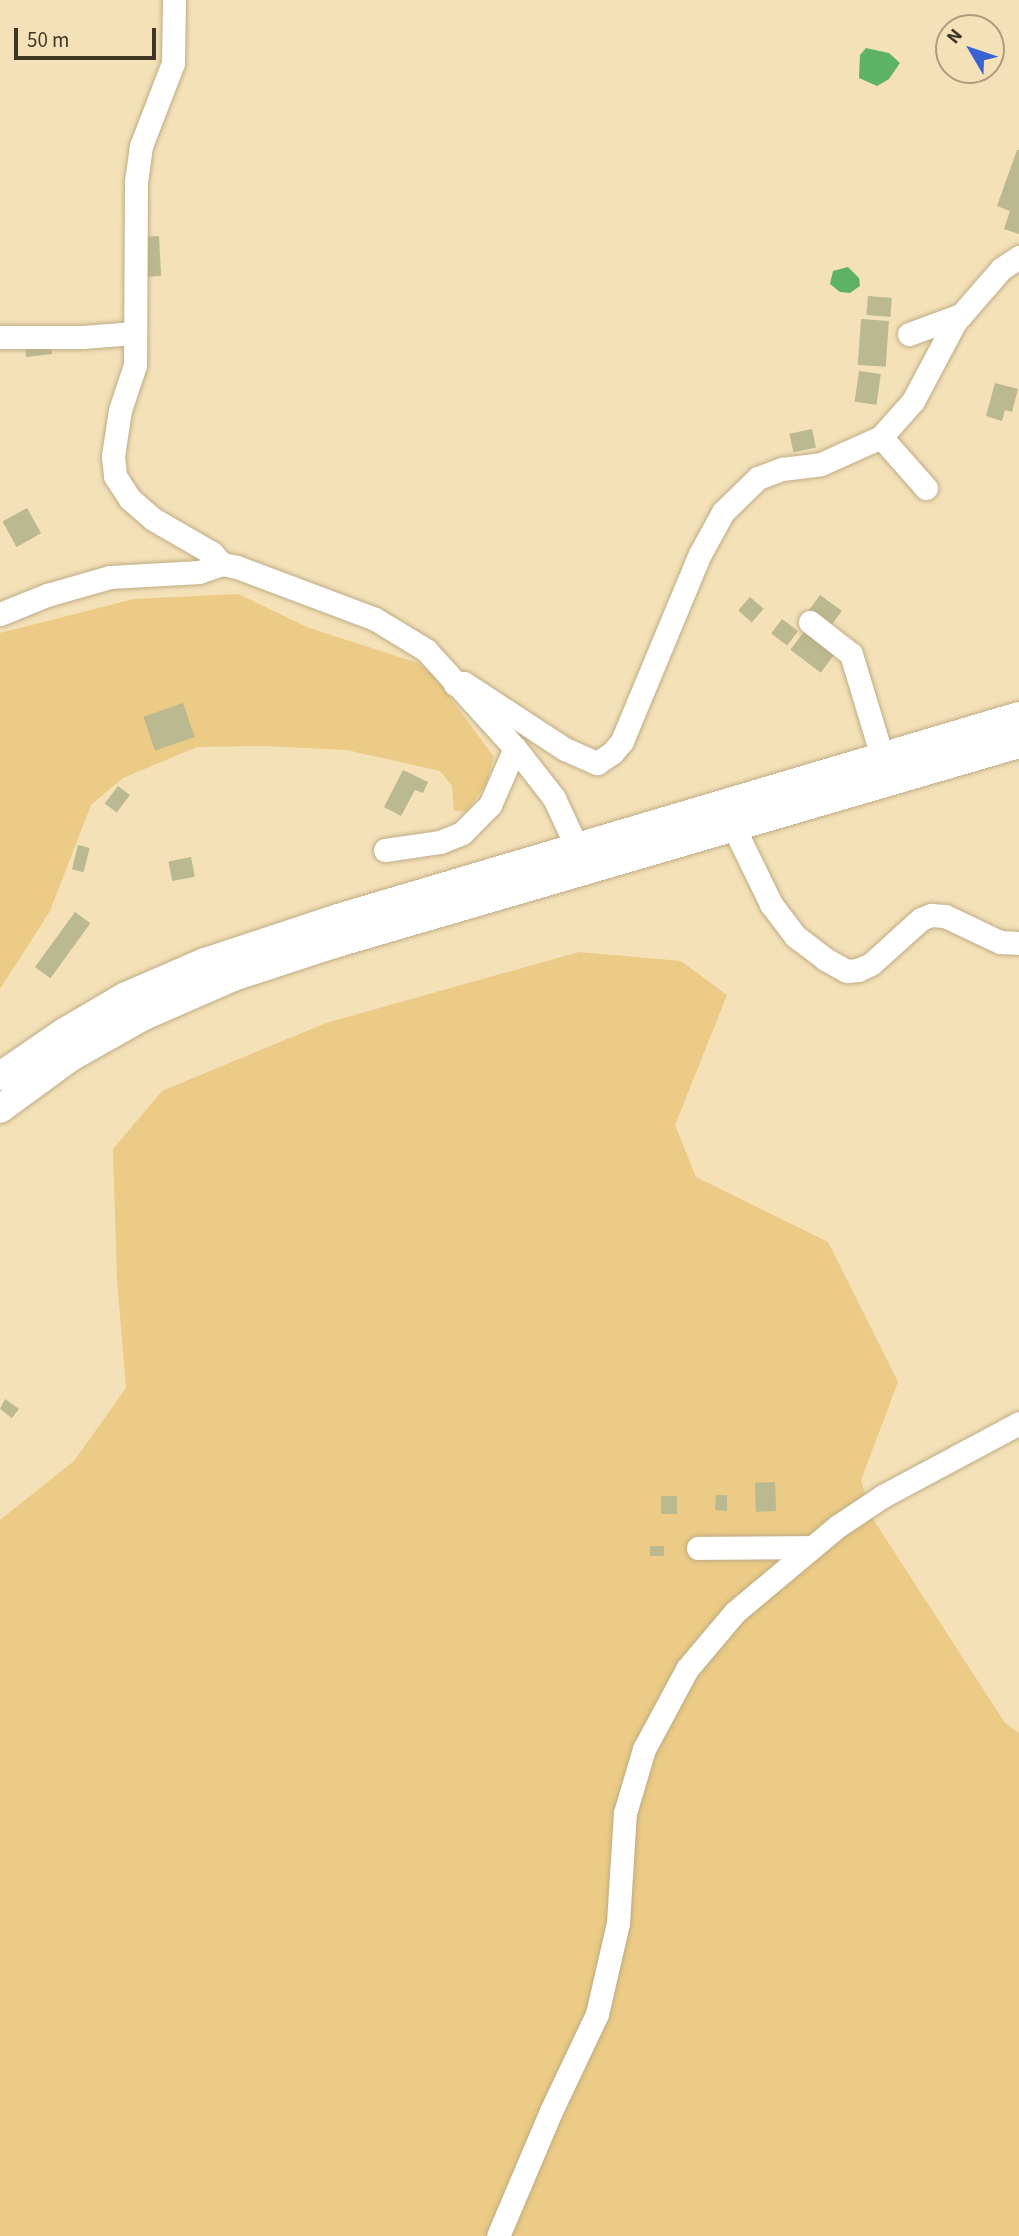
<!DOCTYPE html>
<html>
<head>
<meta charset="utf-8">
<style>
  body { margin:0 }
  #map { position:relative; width:1019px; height:2236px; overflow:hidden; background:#f4e1b8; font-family:"Source Sans 3",sans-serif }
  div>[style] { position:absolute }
  .green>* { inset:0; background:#ebcb85 }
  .water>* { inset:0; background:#5eb266 }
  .building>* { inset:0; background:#bab98f; transform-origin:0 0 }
  .roads { filter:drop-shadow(0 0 2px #bfac85) drop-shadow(0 0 2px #bfac85) }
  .minor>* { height:23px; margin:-11.5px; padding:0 11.5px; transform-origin:11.5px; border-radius:11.5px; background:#fff }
  .tertiary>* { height:28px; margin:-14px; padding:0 14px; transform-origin:14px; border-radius:14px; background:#fff }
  span { translate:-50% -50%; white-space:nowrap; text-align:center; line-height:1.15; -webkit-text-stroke:5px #f4e1b8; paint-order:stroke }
  .north { position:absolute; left:935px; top:14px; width:70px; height:70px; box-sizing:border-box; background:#f4e1b8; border:2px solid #ab9d7e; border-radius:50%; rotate:309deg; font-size:19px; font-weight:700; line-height:28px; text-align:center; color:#3e3726 }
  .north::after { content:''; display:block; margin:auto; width:24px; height:32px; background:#3a62d3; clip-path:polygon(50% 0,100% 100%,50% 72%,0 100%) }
  .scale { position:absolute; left:14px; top:28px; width:142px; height:32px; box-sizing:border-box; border:4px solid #3e3726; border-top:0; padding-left:9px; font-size:21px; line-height:24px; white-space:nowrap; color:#3e3726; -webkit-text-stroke:5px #f4e1b8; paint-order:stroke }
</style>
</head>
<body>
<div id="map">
  <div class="green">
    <i style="clip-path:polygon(238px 594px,309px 628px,418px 663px,434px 676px,494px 757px,486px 785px,467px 811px,454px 811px,452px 786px,440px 771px,347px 750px,264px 746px,197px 747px,123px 778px,91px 805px,50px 911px,0 989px,0 633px,134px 599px)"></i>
    <i style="clip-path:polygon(579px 952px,681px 961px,727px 995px,675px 1125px,696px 1177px,828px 1242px,898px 1382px,861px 1480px,871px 1516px,1005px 1723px,1019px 1733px,1019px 2236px,0 2236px,0 1520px,74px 1461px,126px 1388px,117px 1279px,113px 1149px,162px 1091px,326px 1023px)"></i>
  </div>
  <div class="water">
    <i style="clip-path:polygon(866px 48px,889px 53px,900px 63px,889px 79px,877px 86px,859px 78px,860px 55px)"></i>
    <i style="clip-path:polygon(848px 267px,859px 278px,860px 286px,850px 293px,840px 292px,830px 284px,833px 271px)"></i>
  </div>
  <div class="building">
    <i style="clip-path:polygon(1017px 150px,1019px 150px,1019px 234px,1004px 229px,1010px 211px,997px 206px)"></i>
    <i style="left:159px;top:236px;width:40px;height:17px;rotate:87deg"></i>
    <i style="left:868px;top:296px;width:24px;height:19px;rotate:5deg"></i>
    <i style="left:861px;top:319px;width:28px;height:46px;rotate:4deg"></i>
    <i style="left:51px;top:346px;width:8px;height:26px;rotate:83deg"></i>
    <i style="left:859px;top:371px;width:22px;height:31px;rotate:8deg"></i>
    <i style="clip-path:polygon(995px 383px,1018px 389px,1012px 412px,1005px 410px,1002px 421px,986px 416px)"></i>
    <i style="left:812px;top:429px;width:19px;height:23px;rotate:78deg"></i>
    <i style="left:27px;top:508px;width:29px;height:28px;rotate:61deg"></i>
    <i style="left:820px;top:595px;width:27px;height:20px;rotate:36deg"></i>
    <i style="left:750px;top:597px;width:18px;height:18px;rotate:41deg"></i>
    <i style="left:782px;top:619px;width:20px;height:18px;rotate:37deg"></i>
    <i style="left:806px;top:629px;width:38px;height:26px;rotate:37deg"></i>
    <i style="left:183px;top:703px;width:36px;height:42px;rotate:71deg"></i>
    <i style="clip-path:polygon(403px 770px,428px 782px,423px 793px,415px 790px,401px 816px,384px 807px)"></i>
    <i style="left:118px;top:786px;width:15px;height:22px;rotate:37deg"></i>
    <i style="left:78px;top:845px;width:12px;height:25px;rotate:14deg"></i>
    <i style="left:191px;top:857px;width:20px;height:23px;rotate:79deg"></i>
    <i style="left:75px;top:912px;width:19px;height:68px;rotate:36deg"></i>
    <i style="clip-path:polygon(5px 1399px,19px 1409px,12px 1418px,0 1409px)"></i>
    <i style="left:775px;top:1482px;width:29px;height:20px;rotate:88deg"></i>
    <i style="clip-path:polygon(716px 1495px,727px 1495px,727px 1511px,715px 1510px)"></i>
    <i style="left:661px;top:1496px;width:16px;height:18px"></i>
    <i style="left:650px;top:1546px;width:14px;height:10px"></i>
  </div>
  <div class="roads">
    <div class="minor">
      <i style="left:174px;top:0;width:63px;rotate:90.9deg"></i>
      <i style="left:173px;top:63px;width:89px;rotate:111.1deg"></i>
      <i style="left:141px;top:146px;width:37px;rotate:98deg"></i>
      <i style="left:136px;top:183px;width:182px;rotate:90.3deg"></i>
      <i style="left:135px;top:365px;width:47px;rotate:108.4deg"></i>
      <i style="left:120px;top:410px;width:47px;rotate:98.7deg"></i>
      <i style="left:113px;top:456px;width:20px;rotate:84deg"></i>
      <i style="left:115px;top:476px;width:27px;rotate:57deg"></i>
      <i style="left:130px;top:499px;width:30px;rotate:41deg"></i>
      <i style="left:153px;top:519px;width:68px;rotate:30deg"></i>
      <i style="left:212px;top:553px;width:15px;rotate:48deg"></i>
      <i style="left:909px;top:334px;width:55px;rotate:-20.1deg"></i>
      <i style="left:0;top:337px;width:82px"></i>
      <i style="left:82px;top:337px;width:53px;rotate:-4.3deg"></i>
      <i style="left:881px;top:437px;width:68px;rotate:48.6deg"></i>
      <i style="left:0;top:614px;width:51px;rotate:-22deg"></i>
      <i style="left:47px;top:595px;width:66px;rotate:-15.9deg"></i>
      <i style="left:110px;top:577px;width:89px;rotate:-3.2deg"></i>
      <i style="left:199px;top:572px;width:24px;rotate:-19deg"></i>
      <i style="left:222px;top:564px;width:15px;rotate:11deg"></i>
      <i style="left:237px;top:567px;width:147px;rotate:20.6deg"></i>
      <i style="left:375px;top:619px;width:60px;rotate:31.3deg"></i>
      <i style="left:426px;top:650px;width:132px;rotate:47.8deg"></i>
      <i style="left:515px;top:748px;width:63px;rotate:52deg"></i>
      <i style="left:554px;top:798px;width:72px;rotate:65.2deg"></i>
      <i style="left:810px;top:622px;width:52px;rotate:38deg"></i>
      <i style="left:851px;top:654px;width:108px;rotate:73.2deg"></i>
      <i style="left:455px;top:684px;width:9px;rotate:-6deg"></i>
      <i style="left:464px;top:683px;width:121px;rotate:33.2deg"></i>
      <i style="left:565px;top:749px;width:35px;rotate:24deg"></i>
      <i style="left:597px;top:763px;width:18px;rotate:-34deg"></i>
      <i style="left:612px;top:753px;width:16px;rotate:-50deg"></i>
      <i style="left:622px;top:741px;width:203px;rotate:-67.4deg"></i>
      <i style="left:700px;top:554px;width:48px;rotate:-61.3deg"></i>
      <i style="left:723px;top:512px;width:49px;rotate:-44.2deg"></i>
      <i style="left:758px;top:478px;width:26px;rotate:-21deg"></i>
      <i style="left:782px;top:469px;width:39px;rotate:-7deg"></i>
      <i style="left:821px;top:464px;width:66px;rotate:-24.2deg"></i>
      <i style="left:881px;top:437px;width:48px;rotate:-48.4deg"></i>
      <i style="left:913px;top:401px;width:89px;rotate:-62deg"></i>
      <i style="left:955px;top:322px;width:70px;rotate:-49deg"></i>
      <i style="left:1001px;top:269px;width:22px;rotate:-34deg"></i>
      <i style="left:734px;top:828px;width:85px;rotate:64deg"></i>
      <i style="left:771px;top:904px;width:40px;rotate:53deg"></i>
      <i style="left:795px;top:936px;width:38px;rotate:37deg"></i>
      <i style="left:825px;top:959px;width:25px;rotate:29deg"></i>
      <i style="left:847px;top:971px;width:11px;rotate:-5deg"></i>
      <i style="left:858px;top:970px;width:14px;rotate:-25deg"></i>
      <i style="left:871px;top:964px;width:67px;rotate:-42deg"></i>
      <i style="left:921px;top:919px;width:11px;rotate:-22deg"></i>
      <i style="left:931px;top:915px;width:14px;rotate:4deg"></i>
      <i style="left:945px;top:916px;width:61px;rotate:25.3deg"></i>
      <i style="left:1000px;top:942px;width:19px;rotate:3deg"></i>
      <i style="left:385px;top:850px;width:56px;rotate:-8.3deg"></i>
      <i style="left:440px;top:842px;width:24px;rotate:-22deg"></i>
      <i style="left:462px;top:833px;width:40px;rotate:-45deg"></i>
      <i style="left:490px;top:805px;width:62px;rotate:-66.3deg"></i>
      <i style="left:698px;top:1548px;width:114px;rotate:-0.5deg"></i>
      <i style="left:498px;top:2236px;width:136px;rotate:-67deg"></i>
      <i style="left:551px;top:2111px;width:107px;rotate:-64.6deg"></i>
      <i style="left:597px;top:2014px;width:93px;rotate:-77deg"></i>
      <i style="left:618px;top:1923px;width:110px;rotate:-86.4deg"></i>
      <i style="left:625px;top:1813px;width:67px;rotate:-73.5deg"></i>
      <i style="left:644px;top:1749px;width:91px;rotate:-61.7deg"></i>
      <i style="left:687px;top:1669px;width:75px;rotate:-49.9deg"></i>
      <i style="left:735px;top:1612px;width:134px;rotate:-39.9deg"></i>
      <i style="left:838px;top:1526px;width:54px;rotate:-33.7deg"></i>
      <i style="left:883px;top:1496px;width:154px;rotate:-28.2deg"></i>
    </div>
    <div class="tertiary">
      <i style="left:0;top:1076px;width:80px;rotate:-34.3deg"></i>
      <i style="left:66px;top:1031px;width:69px;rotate:-30.3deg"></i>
      <i style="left:126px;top:996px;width:86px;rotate:-23.3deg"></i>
      <i style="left:205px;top:962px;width:140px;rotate:-18.3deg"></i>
      <i style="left:338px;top:918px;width:710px;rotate:-16.52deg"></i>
      <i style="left:0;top:1109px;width:88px;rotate:-36.2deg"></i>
      <i style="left:71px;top:1057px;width:81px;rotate:-29.4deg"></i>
      <i style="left:142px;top:1017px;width:103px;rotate:-23.6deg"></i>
      <i style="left:236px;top:976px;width:103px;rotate:-18.1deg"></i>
      <i style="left:334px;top:944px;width:714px;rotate:-16.28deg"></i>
    </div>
  </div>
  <div class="north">N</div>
  <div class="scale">50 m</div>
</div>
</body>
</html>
